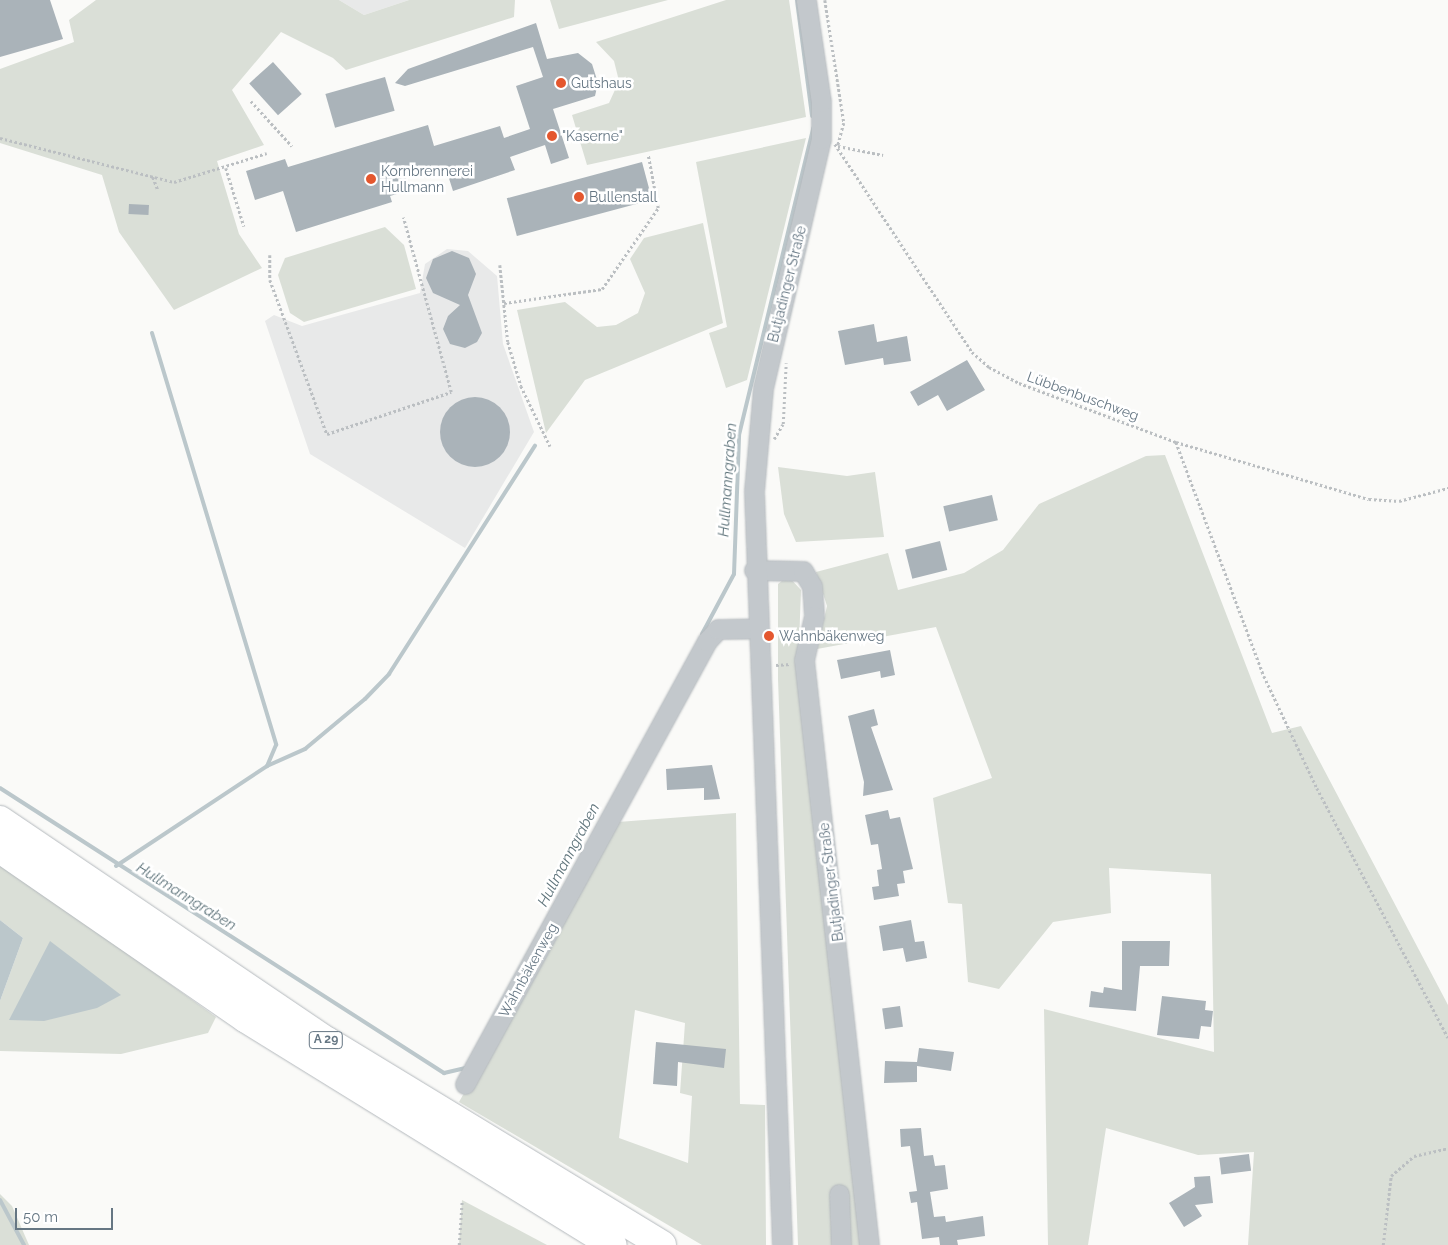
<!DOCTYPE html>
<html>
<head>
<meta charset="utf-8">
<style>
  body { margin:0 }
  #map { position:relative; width:1448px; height:1245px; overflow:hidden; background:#fafaf8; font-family:Raleway,sans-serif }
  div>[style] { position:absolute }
  .built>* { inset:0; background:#e8e9e9 }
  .green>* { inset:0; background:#dadfd7 }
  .water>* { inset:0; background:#bbc7cb }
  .stream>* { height:4px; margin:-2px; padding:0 2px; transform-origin:2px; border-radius:2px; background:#bbc7cb }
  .building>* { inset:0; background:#aab3b9; transform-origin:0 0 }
  .round { border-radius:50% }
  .path>* { height:2.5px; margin-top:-1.25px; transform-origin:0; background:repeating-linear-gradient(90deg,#bbbfc2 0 2.5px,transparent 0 5px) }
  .roads { filter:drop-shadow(0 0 1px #b4b9bd) drop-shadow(0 0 1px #b4b9bd) }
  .minor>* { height:19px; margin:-9.5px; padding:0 9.5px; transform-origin:9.5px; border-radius:9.5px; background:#c3c8cc }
  .highway>* { height:28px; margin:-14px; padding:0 14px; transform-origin:14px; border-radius:14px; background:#fff }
  .dots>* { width:14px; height:14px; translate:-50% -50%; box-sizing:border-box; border:2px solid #fff; border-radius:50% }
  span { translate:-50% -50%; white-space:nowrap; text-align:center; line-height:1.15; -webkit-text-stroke:5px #fff; paint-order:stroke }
  .shield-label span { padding:1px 4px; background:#fff; border:1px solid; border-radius:4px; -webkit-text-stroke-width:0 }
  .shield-label { font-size:12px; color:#657683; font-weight:700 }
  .poi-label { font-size:14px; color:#657683 }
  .left { translate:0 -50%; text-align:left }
  .street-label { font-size:14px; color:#657683 }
  .water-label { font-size:15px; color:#60757c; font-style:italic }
  .scale { position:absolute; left:15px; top:1208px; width:98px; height:22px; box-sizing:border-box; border:2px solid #657683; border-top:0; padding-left:6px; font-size:15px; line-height:18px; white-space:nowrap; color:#657683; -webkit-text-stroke:4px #fff; paint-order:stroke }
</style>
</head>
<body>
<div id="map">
  <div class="built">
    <i style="clip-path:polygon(339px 0,409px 0,364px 15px)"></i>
    <i style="clip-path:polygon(447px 249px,468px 251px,497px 276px,503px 344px,534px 432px,465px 548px,310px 454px,265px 321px,274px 315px,302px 326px,420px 293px,425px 264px)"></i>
  </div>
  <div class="green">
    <i style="clip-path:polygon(96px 0,339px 0,364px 15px,409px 0,515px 0,514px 17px,346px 70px,333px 58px,281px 32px,232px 90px,264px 145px,217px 161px,239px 234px,262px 268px,174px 310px,119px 232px,102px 175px,0 143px,0 69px,74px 42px,69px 20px)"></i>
    <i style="clip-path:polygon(550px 0,668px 0,559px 29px)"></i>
    <i style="clip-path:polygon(726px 0,789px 0,806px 117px,587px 165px,572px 115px,609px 103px,619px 81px,614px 61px,596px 42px)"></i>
    <i style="clip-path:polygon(806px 138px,747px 380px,726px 388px,709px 333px,727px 327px,696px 162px)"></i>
    <i style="clip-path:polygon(703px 223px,723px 323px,585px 380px,546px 433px,517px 310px,565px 302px,597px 327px,616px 325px,638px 313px,645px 293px,630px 259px,644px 238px)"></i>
    <i style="clip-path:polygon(385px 227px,404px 245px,416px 289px,304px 322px,290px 313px,278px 275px,285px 258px)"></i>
    <i style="clip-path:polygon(1165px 455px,1272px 733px,1301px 726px,1448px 1005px,1448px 1245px,1248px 1245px,1254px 1152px,1198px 1155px,1106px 1128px,1088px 1245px,1048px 1245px,1044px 1009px,1214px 1052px,1211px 874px,1109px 868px,1111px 913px,1053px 922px,999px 989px,968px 982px,962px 904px,948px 903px,933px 798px,992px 778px,936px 627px,817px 649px,827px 606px,816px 572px,888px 553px,898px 590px,964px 573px,1003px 550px,1039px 504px,1146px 456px)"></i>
    <i style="clip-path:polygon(778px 467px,847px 476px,875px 472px,884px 537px,796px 542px,784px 514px)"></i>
    <i style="clip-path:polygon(788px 576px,801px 590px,799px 644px,861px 1245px,798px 1245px,778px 679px,778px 584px)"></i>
    <i style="clip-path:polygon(evenodd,736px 813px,740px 1104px,765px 1105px,766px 1245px,702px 1245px,459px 1102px,618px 822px,736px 813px,635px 1010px,685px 1023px,680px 1093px,692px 1096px,688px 1163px,619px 1138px,635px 1010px)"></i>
    <i style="clip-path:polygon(0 862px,216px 1017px,208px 1033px,121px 1054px,0 1051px,0 1001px,23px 938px,0 920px)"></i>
    <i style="clip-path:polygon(0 1194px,12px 1206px,29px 1245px,0 1245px)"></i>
    <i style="clip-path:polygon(462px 1200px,547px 1245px,459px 1245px)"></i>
  </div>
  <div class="water">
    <i style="clip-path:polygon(0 920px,23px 938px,0 1001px)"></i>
    <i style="clip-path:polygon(50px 941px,121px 995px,97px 1008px,44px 1021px,9px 1020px)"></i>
  </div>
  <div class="stream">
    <i style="left:797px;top:0;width:117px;rotate:82.6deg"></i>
    <i style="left:152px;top:333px;width:430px;rotate:73.2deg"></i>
    <i style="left:276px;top:745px;width:23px;rotate:113deg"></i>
    <i style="left:702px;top:634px;width:68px;rotate:-61.9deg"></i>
    <i style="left:734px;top:574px;width:139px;rotate:-87.9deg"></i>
    <i style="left:739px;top:435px;width:316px;rotate:-76.4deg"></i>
    <i style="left:0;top:788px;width:528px;rotate:32.7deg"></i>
    <i style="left:444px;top:1073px;width:22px;rotate:-13deg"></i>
    <i style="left:116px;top:866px;width:181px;rotate:-33.5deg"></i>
    <i style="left:267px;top:766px;width:42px;rotate:-24.1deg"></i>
    <i style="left:305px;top:749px;width:78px;rotate:-39.8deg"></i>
    <i style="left:365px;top:699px;width:35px;rotate:-46deg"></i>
    <i style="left:389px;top:674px;width:271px;rotate:-57.4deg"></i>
    <i style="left:0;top:1200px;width:51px;rotate:61.9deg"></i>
  </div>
  <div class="building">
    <i style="clip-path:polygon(0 0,50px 0,63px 39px,0 57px)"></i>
    <i style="clip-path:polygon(536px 23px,547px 59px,578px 53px,592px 64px,598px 83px,595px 96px,553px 109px,569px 158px,551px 164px,545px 145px,510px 157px,515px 170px,453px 191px,446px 169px,437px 172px,435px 166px,405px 175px,410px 190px,390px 196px,392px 202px,296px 232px,283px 191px,255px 200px,246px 171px,285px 159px,288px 167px,428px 125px,434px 146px,500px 126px,504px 138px,530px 129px,516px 86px,543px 77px,533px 47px,405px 86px,395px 83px,408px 69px)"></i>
    <i style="left:273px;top:62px;width:43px;height:32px;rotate:48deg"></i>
    <i style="left:385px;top:77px;width:35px;height:62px;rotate:74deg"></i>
    <i style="left:642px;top:162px;width:39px;height:140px;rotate:75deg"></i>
    <i style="left:129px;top:204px;width:20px;height:10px;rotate:3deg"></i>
    <i style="clip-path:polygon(452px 251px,469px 258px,476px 274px,468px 295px,482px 333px,477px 342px,465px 348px,450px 344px,443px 329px,448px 316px,460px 305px,433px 293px,426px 278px,433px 259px)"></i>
    <i style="clip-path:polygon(874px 324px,877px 342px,907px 336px,911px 361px,884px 365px,883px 358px,845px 365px,838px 331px)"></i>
    <i style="clip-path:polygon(967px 360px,985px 390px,947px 411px,938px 395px,918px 406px,910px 392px)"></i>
    <i class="round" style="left:440px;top:397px;width:70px;height:70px"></i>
    <i style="left:992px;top:495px;width:26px;height:50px;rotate:77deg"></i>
    <i style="left:940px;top:541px;width:30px;height:36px;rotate:76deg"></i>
    <i style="clip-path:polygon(890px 650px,895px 675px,881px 678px,880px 671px,841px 679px,837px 660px)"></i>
    <i style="clip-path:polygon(874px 709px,878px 725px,871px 727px,893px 790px,863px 796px,864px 782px,848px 716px)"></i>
    <i style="clip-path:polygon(712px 765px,720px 799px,704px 800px,704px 788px,667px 790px,666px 769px)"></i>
    <i style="clip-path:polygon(888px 810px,890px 819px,900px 817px,913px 869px,903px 871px,905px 883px,897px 884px,899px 896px,874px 900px,872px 887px,879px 886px,877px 870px,882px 869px,878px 844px,871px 845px,865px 815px)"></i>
    <i style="clip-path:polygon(911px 920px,915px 942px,924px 941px,927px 958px,906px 962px,903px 948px,883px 951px,879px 926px)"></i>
    <i style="clip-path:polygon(1122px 941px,1170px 941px,1169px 966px,1140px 966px,1136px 1011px,1089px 1007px,1091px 991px,1103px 993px,1104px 987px,1122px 990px)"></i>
    <i style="clip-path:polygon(1162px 996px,1206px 1001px,1205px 1010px,1213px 1011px,1211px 1027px,1201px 1026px,1199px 1039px,1157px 1035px)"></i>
    <i style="left:900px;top:1006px;width:21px;height:18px;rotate:82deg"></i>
    <i style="clip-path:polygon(656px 1042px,726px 1049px,724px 1068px,678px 1062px,677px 1086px,653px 1084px)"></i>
    <i style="clip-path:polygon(919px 1048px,954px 1052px,951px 1071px,917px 1066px,917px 1082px,884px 1083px,885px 1061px,917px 1062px)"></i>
    <i style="clip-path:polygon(921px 1128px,924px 1156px,933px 1155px,935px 1166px,945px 1165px,948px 1189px,930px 1192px,934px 1217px,945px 1216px,946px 1222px,983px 1216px,985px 1236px,957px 1240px,958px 1245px,940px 1245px,939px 1237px,922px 1239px,917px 1202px,911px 1203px,909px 1192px,917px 1191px,910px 1146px,901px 1147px,900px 1129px)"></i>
    <i style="left:1249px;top:1154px;width:17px;height:30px;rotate:83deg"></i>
    <i style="clip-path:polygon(1210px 1176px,1213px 1203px,1195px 1205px,1202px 1216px,1184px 1227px,1169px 1203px,1195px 1187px,1194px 1177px)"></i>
  </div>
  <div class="path">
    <i style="left:825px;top:0;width:124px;rotate:81.2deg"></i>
    <i style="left:844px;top:123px;width:23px;rotate:105deg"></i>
    <i style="left:251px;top:101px;width:61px;rotate:47.7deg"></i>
    <i style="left:0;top:138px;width:179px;rotate:14.2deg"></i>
    <i style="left:174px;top:182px;width:97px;rotate:-17.3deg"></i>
    <i style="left:835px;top:144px;width:249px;rotate:56.6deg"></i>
    <i style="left:972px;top:352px;width:23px;rotate:41deg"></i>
    <i style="left:989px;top:367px;width:34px;rotate:28deg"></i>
    <i style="left:1019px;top:383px;width:168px;rotate:20.6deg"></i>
    <i style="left:1176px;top:442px;width:201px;rotate:16.5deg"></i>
    <i style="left:1369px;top:499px;width:30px;rotate:4deg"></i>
    <i style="left:1399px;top:501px;width:51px;rotate:-14.9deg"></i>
    <i style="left:838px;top:146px;width:46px;rotate:11.3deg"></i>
    <i style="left:226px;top:168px;width:61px;rotate:72.8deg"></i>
    <i style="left:153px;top:177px;width:14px;rotate:69deg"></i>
    <i style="left:270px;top:255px;width:25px;rotate:90deg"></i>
    <i style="left:270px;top:280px;width:164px;rotate:69.7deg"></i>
    <i style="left:327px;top:434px;width:131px;rotate:-18.7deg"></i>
    <i style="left:451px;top:392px;width:181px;rotate:-105.3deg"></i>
    <i style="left:500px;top:265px;width:77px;rotate:84.1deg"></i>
    <i style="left:508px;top:342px;width:46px;rotate:73.5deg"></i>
    <i style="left:521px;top:386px;width:67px;rotate:64.2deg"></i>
    <i style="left:504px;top:303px;width:99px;rotate:-8.1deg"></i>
    <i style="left:602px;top:289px;width:98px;rotate:-55.3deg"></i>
    <i style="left:658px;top:208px;width:54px;rotate:-100.7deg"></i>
    <i style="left:774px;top:439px;width:17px;rotate:-59deg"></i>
    <i style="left:783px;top:424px;width:61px;rotate:-87.2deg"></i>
    <i style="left:1176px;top:442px;width:250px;rotate:69.4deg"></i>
    <i style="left:1264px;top:676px;width:124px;rotate:64.7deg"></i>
    <i style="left:1317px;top:788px;width:282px;rotate:62.3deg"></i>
    <i style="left:776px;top:665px;width:15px;rotate:-4deg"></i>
    <i style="left:459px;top:1245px;width:45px;rotate:-86.2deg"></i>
    <i style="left:1383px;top:1245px;width:69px;rotate:-83.4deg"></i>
    <i style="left:1391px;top:1176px;width:30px;rotate:-41deg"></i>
    <i style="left:1414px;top:1156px;width:35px;rotate:-13deg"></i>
  </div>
  <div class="roads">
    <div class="minor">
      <i style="left:754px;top:570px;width:49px;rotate:1.2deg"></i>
      <i style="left:803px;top:571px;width:17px;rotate:59deg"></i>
      <i style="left:812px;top:586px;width:30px;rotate:86deg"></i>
      <i style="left:814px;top:616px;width:45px;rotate:102.8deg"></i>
      <i style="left:804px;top:660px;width:589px;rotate:83.66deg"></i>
      <i style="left:465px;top:1084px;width:505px;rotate:-61.35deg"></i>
      <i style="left:707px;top:641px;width:16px;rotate:-47deg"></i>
      <i style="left:718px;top:629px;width:39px;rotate:-1deg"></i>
      <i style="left:839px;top:1194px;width:51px;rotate:87.8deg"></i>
      <i style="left:782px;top:1245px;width:755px;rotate:-92.13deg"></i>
      <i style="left:754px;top:491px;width:103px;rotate:-85deg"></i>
      <i style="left:763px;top:388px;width:256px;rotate:-76.9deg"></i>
      <i style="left:821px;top:139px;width:37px;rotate:-90deg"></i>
      <i style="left:821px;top:102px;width:103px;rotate:-98.4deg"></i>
    </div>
    <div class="highway">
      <i style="left:0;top:820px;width:395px;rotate:34.1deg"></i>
      <i style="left:327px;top:1041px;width:392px;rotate:31.3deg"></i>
      <i style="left:0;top:849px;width:298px;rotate:34.6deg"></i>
      <i style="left:245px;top:1018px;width:432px;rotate:31.7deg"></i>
    </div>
  </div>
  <div class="dots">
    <i style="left:561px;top:83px;background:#e4572e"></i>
    <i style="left:552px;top:136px;background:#e4572e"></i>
    <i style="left:371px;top:179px;background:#e4572e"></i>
    <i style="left:579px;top:197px;background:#e4572e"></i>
    <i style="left:769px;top:636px;background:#e4572e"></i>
  </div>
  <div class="shield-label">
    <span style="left:326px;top:1040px">A 29</span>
  </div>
  <div class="poi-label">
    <span class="left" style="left:571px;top:83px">Gutshaus</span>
    <span class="left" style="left:562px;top:136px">"Kaserne"</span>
    <span class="left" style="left:381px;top:179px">Kornbrennerei<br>Hullmann</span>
    <span class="left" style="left:589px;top:197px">Bullenstall</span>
    <span class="left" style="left:779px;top:636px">Wahnbäkenweg</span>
  </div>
  <div class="street-label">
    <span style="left:787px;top:284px;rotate:-76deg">Butjadinger Straße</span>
    <span style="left:1083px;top:396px;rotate:20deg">Lübbenbuschweg</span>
    <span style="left:831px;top:882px;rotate:-97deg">Butjadinger Straße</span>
    <span style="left:528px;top:970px;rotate:-61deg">Wahnbäkenweg</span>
  </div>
  <div class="water-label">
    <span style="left:728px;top:480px;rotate:-86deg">Hullmanngraben</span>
    <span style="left:569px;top:855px;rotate:-62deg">Hullmanngraben</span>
    <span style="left:186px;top:897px;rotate:32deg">Hullmanngraben</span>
  </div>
  <div class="scale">50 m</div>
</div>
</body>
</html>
